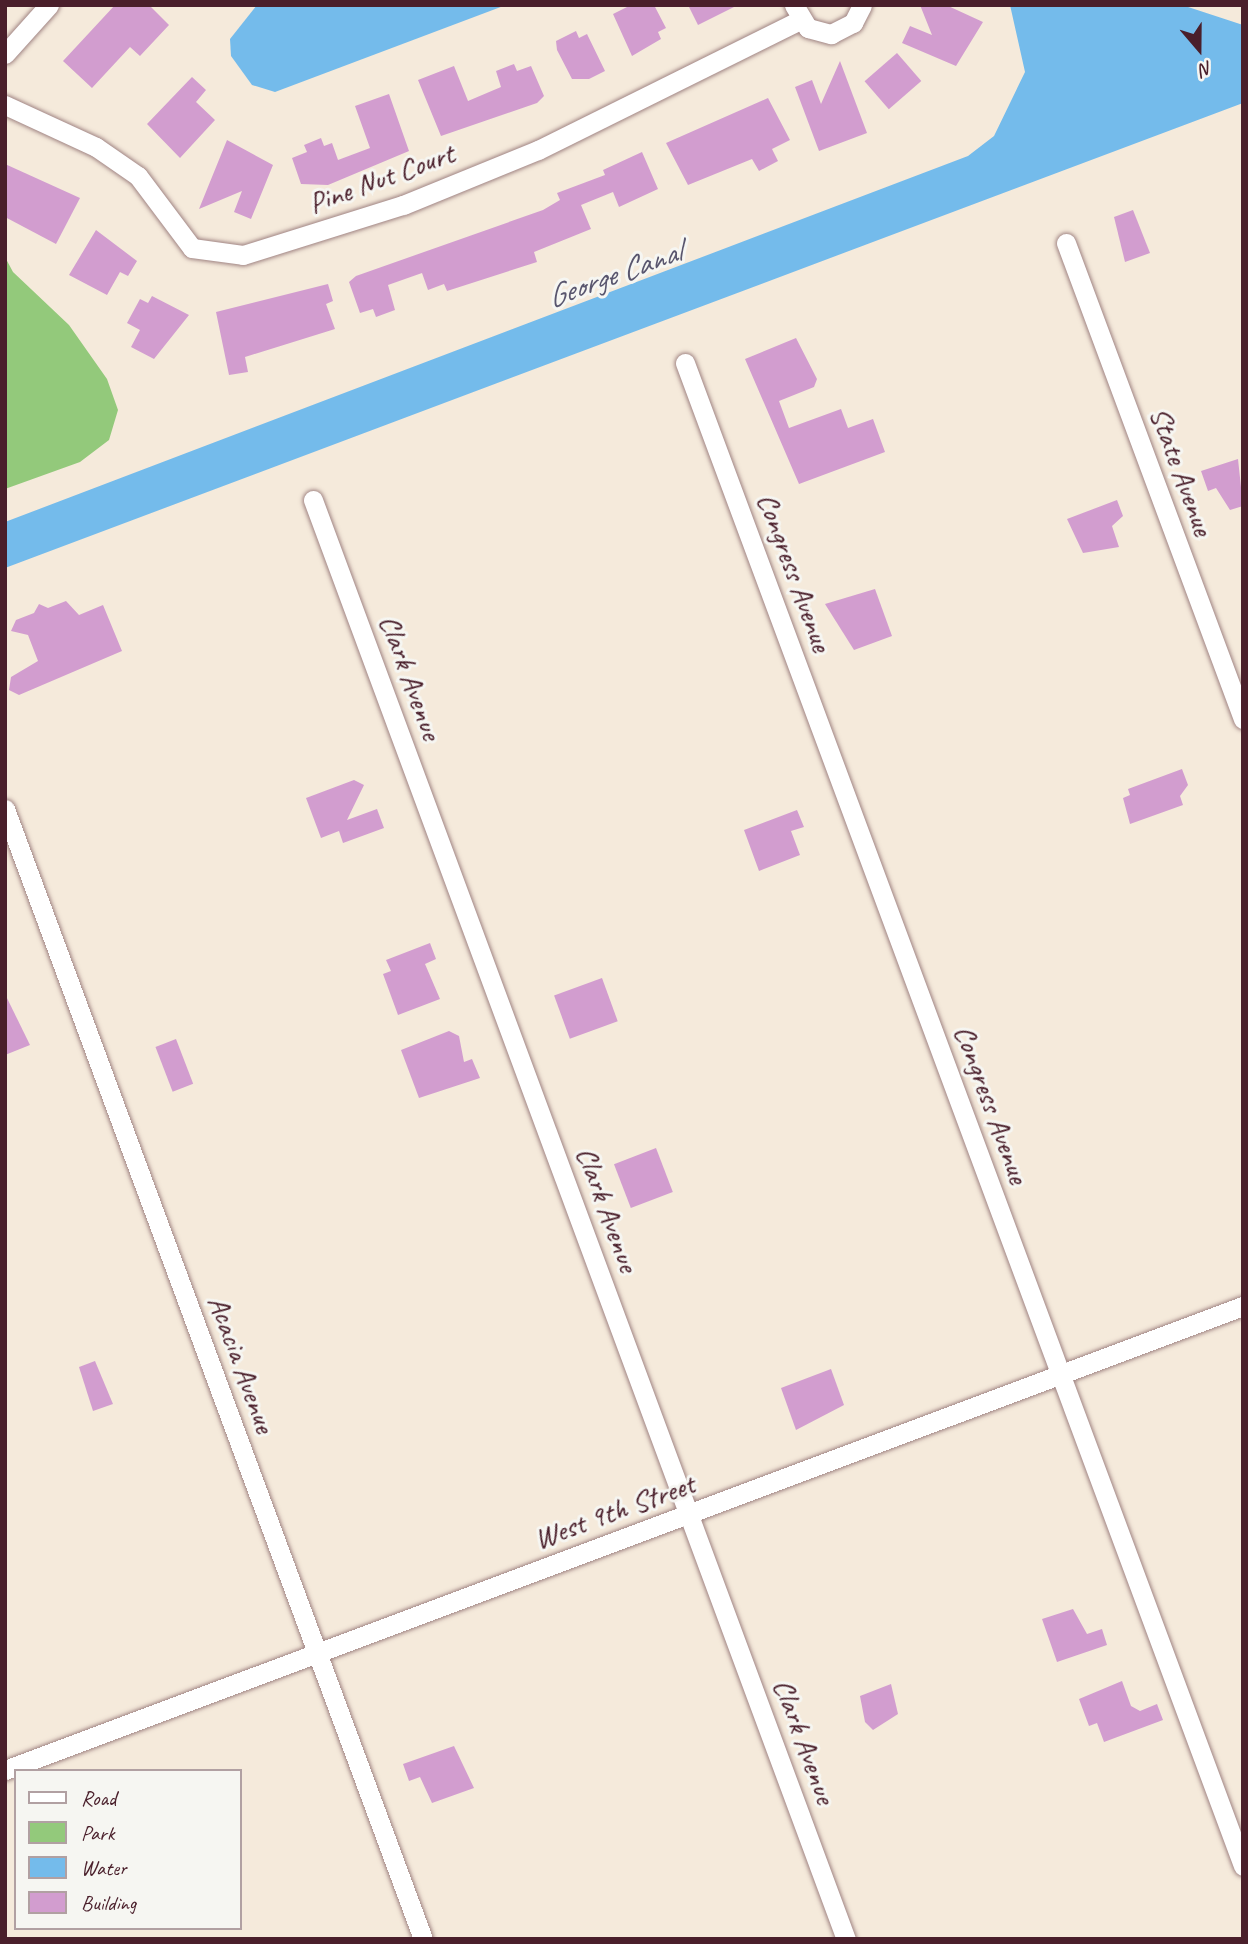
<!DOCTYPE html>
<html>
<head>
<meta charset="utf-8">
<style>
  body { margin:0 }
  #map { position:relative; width:1248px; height:1944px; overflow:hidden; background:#f5eadb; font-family:Caveat,sans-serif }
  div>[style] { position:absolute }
  .green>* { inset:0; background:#93c97b }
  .water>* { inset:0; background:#74bbeb }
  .building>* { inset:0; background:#d29dcf; transform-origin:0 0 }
  .roads { filter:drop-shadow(0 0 2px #a08483) drop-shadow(0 0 2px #a08483) }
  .minor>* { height:19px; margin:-9.5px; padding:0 9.5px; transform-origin:9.5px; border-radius:9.5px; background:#fff }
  span { translate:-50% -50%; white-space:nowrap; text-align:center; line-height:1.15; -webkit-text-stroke:6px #f6f6f2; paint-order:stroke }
  .street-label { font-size:30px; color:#4a1f2b }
  .water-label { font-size:32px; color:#59566e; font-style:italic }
  .frame { position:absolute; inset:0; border:7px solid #4a1f2b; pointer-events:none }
  .legend { position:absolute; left:14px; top:1769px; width:228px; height:161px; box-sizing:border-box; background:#f6f6f2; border:2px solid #b1a0a2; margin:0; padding:9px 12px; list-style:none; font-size:21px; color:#4a1f2b }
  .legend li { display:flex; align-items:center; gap:14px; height:35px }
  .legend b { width:35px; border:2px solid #b1a0a2 }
  .north { position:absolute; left:1164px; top:14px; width:70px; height:70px; -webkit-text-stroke:5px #f6f6f2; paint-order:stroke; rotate:160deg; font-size:19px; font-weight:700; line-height:28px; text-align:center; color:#4a1f2b }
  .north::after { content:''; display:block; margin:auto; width:24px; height:32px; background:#4a1f2b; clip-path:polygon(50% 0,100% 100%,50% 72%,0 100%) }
</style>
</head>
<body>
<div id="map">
  <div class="green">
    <i style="clip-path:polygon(5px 257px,13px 272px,69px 325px,107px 379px,118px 410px,109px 440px,80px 462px,5px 489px)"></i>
  </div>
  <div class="water">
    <i style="clip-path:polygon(257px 5px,506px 5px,275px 92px,252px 85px,231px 56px,230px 39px)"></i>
    <i style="clip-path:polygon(1010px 5px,1182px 5px,1243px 25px,1243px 103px,5px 568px,5px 522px,968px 156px,994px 136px,1025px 72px)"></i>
  </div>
  <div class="building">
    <i style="clip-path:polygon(115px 5px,149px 5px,169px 25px,140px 56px,130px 47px,92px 88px,63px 61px)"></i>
    <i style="clip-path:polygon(631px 5px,654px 5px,666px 28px,658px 32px,661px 39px,632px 56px,613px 14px)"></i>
    <i style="clip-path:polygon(688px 5px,738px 5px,698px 25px)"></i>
    <i style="clip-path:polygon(920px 5px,946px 5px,983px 22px,956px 66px,902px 43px,910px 26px,932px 35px)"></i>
    <i style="clip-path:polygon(576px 31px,579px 38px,587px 34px,605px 71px,589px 79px,572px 79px,557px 50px,556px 41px)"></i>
    <i style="left:897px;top:53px;width:37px;height:43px;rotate:49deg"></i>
    <i style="clip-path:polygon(840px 61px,867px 133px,819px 151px,795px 87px,812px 80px,821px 104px)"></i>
    <i style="clip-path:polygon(514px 64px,517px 71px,531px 66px,544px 96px,537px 103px,441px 136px,418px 80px,454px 66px,468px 101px,501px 87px,496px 71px)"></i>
    <i style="clip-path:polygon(192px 77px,206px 90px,196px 102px,215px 120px,180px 158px,147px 124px)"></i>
    <i style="clip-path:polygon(389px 94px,409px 151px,328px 185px,301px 184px,292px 158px,307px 152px,304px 145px,321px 138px,324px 146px,332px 143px,338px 160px,370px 148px,355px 106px)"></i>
    <i style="clip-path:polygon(768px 98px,790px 140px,772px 149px,778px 161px,759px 171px,752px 159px,688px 185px,666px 143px)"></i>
    <i style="clip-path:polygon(227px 140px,273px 165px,251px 219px,234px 212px,242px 191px,199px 209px)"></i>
    <i style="clip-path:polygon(642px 152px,658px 189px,619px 207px,613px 192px,581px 205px,591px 229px,534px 252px,537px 262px,447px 291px,444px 284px,428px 290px,422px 273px,388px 285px,395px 310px,376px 317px,373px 309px,360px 313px,349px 282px,356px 276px,543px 210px,560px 200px,557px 193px,605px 175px,603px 170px)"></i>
    <i style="clip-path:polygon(5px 164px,80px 198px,56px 244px,5px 217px)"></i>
    <i style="clip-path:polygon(1133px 210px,1150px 253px,1125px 262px,1114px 217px)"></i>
    <i style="clip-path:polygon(96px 230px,137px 261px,128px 276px,120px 272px,107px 295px,69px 275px)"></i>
    <i style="clip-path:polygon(328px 284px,333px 301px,326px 304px,335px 329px,245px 357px,248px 372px,229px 375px,216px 312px)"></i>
    <i style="clip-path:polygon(152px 296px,189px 315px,154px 359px,131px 347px,140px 330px,127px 323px,140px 299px,148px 303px)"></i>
    <i style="clip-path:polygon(796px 338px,817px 379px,814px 387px,779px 401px,789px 428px,841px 409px,848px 428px,873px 419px,885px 452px,799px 484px,745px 359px)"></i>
    <i style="clip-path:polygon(1238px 459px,1243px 506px,1230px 510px,1216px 488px,1208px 491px,1201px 471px)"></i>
    <i style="clip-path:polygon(1117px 500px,1123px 516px,1112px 526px,1119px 547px,1083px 553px,1067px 519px)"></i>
    <i style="clip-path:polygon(875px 589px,892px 636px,854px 650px,825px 604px)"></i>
    <i style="clip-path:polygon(66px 601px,79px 615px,103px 605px,122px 651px,19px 695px,9px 690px,11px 677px,38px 661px,28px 635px,11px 631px,16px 620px,34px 613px,39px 604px,48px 608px)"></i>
    <i style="clip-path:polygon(1182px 769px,1188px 785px,1180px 796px,1183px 805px,1130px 824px,1123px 798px,1130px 795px,1128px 789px)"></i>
    <i style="clip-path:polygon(354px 780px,364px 785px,347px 820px,377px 809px,384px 828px,343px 843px,339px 831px,321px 838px,306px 798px)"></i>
    <i style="clip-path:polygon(797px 810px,804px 827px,791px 831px,800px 855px,759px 871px,744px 830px)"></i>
    <i style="clip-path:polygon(430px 943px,436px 959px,425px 964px,440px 999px,398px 1015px,383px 974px,391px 971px,386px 960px)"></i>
    <i style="left:602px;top:978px;width:46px;height:51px;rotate:70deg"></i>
    <i style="clip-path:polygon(5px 994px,30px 1045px,5px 1055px)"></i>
    <i style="clip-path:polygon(449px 1031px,459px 1036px,464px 1062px,472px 1059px,480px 1078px,419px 1098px,401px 1050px)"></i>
    <i style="left:176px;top:1039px;width:48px;height:22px;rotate:69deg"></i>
    <i style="left:656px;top:1148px;width:47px;height:45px;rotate:69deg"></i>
    <i style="clip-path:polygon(95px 1361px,113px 1404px,93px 1411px,79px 1367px)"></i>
    <i style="clip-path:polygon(831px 1369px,844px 1405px,796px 1430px,781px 1388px)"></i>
    <i style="clip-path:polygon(1073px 1609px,1087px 1634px,1102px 1629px,1107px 1645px,1057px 1662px,1042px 1619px)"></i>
    <i style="clip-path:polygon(1122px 1681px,1131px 1706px,1140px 1711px,1157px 1704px,1163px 1720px,1104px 1742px,1097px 1723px,1089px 1726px,1079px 1699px)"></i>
    <i style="clip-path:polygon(891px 1684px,898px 1714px,873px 1730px,865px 1722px,860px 1696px)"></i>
    <i style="clip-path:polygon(454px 1746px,474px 1788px,432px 1803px,420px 1777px,409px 1781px,403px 1764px)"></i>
  </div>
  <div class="roads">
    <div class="minor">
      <i style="left:794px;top:5px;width:27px;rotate:59deg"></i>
      <i style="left:808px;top:28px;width:24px;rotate:15deg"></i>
      <i style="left:831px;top:34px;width:25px;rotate:-27deg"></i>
      <i style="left:853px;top:23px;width:20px;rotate:-63deg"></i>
      <i style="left:5px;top:54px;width:66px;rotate:-48.1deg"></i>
      <i style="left:5px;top:105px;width:100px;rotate:24.8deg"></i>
      <i style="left:96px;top:147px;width:51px;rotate:34.6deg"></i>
      <i style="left:138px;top:176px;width:90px;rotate:53.1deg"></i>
      <i style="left:192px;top:248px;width:51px;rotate:7.8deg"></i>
      <i style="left:243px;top:255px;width:168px;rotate:-17.4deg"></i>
      <i style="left:403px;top:205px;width:146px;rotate:-22.2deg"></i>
      <i style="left:538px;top:150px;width:292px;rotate:-26.4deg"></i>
      <i style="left:1066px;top:243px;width:508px;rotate:69.6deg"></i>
      <i style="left:685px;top:363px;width:1603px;rotate:69.63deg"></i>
      <i style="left:313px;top:500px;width:1535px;rotate:69.68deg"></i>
      <i style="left:5px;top:809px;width:1205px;rotate:69.7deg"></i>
      <i style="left:5px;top:1770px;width:1322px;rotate:-20.55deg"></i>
    </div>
  </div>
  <div class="street-label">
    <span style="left:381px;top:178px;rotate:-20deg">Pine Nut Court</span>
    <span style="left:1182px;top:471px;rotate:70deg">State Avenue</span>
    <span style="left:795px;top:572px;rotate:70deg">Congress Avenue</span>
    <span style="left:411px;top:677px;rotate:70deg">Clark Avenue</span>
    <span style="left:992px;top:1104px;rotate:70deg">Congress Avenue</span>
    <span style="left:608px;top:1209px;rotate:70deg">Clark Avenue</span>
    <span style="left:242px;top:1364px;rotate:70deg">Acacia Avenue</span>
    <span style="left:614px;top:1511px;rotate:-20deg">West 9th Street</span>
    <span style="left:805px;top:1741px;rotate:70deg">Clark Avenue</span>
  </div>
  <div class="water-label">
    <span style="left:614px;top:275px;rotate:-20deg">George Canal</span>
  </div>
  <div class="frame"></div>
  <ul class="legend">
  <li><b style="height:9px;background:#fff"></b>Road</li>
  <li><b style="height:19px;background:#93c97b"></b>Park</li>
  <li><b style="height:19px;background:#74bbeb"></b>Water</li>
  <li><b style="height:19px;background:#d29dcf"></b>Building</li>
  </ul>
  <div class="north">N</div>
</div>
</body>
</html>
